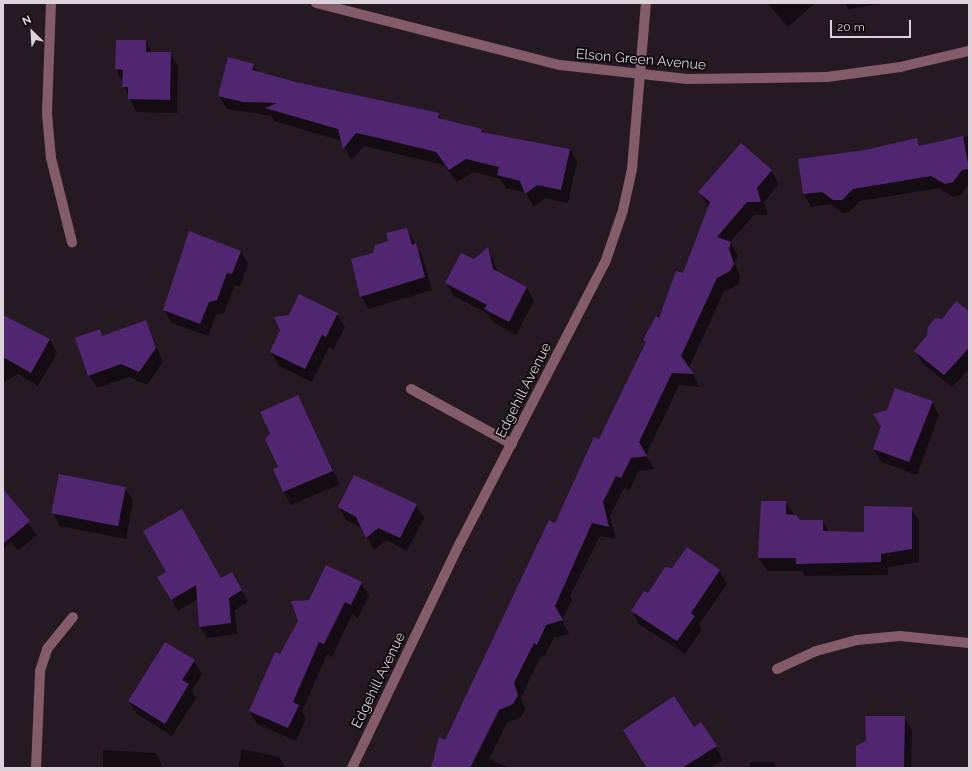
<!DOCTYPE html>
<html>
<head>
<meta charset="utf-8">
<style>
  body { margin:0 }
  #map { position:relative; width:972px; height:771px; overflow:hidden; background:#251924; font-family:Raleway,sans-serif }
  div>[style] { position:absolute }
  .shadow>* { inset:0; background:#0007 }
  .building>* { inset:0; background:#502671; transform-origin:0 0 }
  .minor>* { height:10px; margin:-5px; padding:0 5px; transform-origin:5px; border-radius:5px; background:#845b69 }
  span { translate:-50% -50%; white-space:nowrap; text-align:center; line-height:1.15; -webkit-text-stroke:3.5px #0b060a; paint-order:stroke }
  .street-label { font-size:14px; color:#dcd3db }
  .frame { position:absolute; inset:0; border:4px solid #dcd3db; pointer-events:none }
  .north { position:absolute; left:12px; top:12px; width:40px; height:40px; -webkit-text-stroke:3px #0b060a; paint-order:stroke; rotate:335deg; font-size:11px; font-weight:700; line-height:16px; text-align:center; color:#dcd3db }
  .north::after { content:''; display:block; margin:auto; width:14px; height:18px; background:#dcd3db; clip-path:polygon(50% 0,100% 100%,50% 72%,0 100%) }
  .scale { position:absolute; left:830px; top:20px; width:81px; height:18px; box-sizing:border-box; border:2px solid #dcd3db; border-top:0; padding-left:5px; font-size:12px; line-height:14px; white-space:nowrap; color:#dcd3db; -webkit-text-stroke:3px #0b060a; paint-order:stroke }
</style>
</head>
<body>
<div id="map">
  <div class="shadow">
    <i style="clip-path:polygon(767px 3px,815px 3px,788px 27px)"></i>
    <i style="clip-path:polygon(845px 3px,887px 3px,848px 9px)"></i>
    <i style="clip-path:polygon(117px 41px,146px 41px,152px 53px,170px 53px,178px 66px,177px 113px,136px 112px,116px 69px)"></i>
    <i style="clip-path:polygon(253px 64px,258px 73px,438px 114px,442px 120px,482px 130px,484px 134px,570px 149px,577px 162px,568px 203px,545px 198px,534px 207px,526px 193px,506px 188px,500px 179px,474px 172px,457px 182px,444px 165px,364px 146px,351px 161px,342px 141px,274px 121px,271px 116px,227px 109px,219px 96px)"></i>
    <i style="clip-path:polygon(969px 136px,969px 183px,961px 195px,953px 197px,939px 188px,860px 201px,849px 212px,842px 213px,831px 204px,811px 207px,804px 194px,866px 151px,917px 140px,921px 147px)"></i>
    <i style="clip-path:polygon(741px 144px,771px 171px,779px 184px,764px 202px,768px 215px,754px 215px,730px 242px,738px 256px,735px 263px,740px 277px,738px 285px,724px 291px,689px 368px,700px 387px,679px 385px,646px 455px,654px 469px,639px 471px,629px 491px,624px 488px,610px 516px,616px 539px,600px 536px,570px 596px,572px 600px,562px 620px,569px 634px,554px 638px,544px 657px,541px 656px,521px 697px,525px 709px,521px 717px,507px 723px,489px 759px,510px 768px,434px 768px,432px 761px,440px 739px,446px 741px,599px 441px,646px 344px,644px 340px,683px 275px,709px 207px,699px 192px)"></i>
    <i style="clip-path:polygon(407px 229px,423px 258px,432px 290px,368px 309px,361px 296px,374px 254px)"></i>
    <i style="clip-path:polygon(488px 248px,498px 273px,527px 288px,534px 301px,516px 335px,493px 322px,488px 314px,454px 296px,446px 283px)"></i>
    <i style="clip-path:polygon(241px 251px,248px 264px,240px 287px,235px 285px,224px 313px,216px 315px,208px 336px,172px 323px,164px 310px)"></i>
    <i style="clip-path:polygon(969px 313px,969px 369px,952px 387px,923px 364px,916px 351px,942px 320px)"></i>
    <i style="clip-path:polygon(337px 314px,345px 327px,333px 350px,329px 347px,312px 382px,278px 365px,271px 352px)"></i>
    <i style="clip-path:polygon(3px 315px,50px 340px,57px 353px,38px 386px,18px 374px,3px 383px)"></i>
    <i style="clip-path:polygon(146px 322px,163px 362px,147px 385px,129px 377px,97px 388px,89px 375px,100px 331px,103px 337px)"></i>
    <i style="clip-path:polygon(298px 397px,340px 484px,291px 505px,284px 492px,279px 467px)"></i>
    <i style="clip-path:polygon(932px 402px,939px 415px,917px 475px,881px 462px,874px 449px)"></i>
    <i style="clip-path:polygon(125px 488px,133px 501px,126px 539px,60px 526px,53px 513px)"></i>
    <i style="clip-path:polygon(3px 491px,37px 535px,18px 551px,11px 542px,3px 549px)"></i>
    <i style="clip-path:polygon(785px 502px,799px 521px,823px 521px,829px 532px,865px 533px,911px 508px,919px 521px,919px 562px,888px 567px,888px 575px,805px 576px,802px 571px,767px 571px,759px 558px)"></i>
    <i style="clip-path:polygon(416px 505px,424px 518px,407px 551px,386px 540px,374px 550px,363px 529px,346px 520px,339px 507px)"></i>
    <i style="clip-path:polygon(719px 570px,727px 584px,699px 624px,702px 629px,685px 654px,639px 624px,632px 611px,648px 595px)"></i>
    <i style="clip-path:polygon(232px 574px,248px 602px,235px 610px,237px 634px,207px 638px,200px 627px,198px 599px,178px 611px,159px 578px,221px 580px)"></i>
    <i style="clip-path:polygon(361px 583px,369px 596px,358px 618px,352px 614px,332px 657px,327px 654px,302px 712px,306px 719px,296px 741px,257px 724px,250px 711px,310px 601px)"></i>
    <i style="clip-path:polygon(194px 661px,202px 674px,192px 690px,196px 698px,172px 736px,137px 714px,129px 701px)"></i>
    <i style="clip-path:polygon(904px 717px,912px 730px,911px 768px,864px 768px)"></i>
    <i style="clip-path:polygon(701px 724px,723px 760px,710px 768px,648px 768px)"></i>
    <i style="clip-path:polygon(242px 749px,279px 757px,286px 768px,238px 768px)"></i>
    <i style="clip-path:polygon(103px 750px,156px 753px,163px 768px,103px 768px)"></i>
    <i style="clip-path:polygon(750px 762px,773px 762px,777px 768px,750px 768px)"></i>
  </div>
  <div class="building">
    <i style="clip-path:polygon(116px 40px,146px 40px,146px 52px,171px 52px,170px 100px,128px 99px,128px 87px,122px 87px,123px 70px,115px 69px)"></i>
    <i style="clip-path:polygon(228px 57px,254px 64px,252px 70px,296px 82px,439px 113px,438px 118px,482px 129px,481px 132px,570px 149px,561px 190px,537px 185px,525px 194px,520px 181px,497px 175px,499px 167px,466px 159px,449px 170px,436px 152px,379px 138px,356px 133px,343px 149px,338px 129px,265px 108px,277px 103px,243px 102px,218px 96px)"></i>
    <i style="clip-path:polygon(963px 136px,969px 169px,962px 170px,953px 182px,945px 184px,931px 176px,853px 189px,842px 200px,833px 200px,822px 192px,803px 194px,798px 159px,865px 150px,917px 138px,919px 146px)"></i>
    <i style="clip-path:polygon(741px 143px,772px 170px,757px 188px,761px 202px,747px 202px,717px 237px,731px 242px,729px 249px,734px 264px,730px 271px,717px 278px,681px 356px,694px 374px,672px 373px,639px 442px,647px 456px,631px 458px,621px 478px,616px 476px,603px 502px,609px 527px,592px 523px,555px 606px,563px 620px,546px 625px,537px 645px,534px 643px,514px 683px,518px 695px,513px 704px,499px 710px,470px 768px,431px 768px,439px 737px,445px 740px,549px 520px,555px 523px,594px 437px,599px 439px,646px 342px,643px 340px,656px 316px,659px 318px,676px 271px,683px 273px,710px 202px,698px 192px)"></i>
    <i style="clip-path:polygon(407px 228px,412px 245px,416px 243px,425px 277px,360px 297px,351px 259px,373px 253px,375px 245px,388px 241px,386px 233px)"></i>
    <i style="clip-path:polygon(189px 231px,241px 251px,232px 274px,227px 273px,217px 300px,209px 302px,200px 324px,163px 310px)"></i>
    <i style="clip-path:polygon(488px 247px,493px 269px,527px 287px,509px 322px,484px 309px,487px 305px,445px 283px,461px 253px,474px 259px)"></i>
    <i style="clip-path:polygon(299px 294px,338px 313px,326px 337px,322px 335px,305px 369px,270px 352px,280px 330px,274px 317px,289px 315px)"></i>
    <i style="clip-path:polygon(956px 301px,969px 311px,969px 348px,944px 375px,914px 351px,927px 335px,928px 327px,935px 318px,942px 319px)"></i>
    <i style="clip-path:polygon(3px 315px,50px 339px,31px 373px,3px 357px)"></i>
    <i style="clip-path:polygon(146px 320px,156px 348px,139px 372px,121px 364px,88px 376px,75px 338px,100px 329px,102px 336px)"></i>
    <i style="clip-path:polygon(895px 388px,933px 401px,909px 462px,873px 449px,881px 426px,873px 414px,887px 410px)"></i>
    <i style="clip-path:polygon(298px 395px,333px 471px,283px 492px,273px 469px,278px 467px,265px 439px,270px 433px,260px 412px)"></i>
    <i style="left:59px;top:474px;width:68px;height:40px;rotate:11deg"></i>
    <i style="clip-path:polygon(354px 475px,417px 504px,400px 538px,378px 528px,366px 538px,356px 517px,338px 507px)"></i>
    <i style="clip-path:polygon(3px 489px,30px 521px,3px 544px)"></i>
    <i style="clip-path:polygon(761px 501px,786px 501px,786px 514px,796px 515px,800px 520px,823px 520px,823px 531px,864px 532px,864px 506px,912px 507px,912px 549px,881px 554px,881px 562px,796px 564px,796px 558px,758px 558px)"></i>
    <i style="clip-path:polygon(182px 509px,221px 578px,232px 572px,242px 590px,229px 598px,231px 623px,199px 627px,196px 585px,171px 600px,157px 577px,166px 572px,143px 531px)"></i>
    <i style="clip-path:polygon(687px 547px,720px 570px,691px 613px,695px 616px,677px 641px,631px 611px,644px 591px,648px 593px,665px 567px,672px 568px)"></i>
    <i style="clip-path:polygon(326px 565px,362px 582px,351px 605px,345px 602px,324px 644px,319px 642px,293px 702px,299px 705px,288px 728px,249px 711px,275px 652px,280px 654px,298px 621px,291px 601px,309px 600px)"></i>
    <i style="clip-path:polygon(165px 642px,195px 660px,182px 680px,189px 684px,165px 724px,128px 701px)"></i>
    <i style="clip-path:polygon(674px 696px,694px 727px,701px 722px,717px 746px,682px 768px,647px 768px,623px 730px)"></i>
    <i style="clip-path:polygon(865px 716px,905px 716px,904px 768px,856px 768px,856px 746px,866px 741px)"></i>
  </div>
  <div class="minor">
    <i style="left:51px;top:3px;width:111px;rotate:92.1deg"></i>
    <i style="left:47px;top:114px;width:44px;rotate:84.8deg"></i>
    <i style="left:51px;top:158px;width:87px;rotate:76deg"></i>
    <i style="left:316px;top:3px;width:252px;rotate:14.3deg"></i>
    <i style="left:560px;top:65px;width:128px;rotate:6.3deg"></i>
    <i style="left:687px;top:79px;width:140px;rotate:-0.8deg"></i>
    <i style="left:827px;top:77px;width:74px;rotate:-7.8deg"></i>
    <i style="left:900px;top:67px;width:71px;rotate:-13.1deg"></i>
    <i style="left:411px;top:389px;width:115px;rotate:28.6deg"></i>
    <i style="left:777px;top:669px;width:43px;rotate:-24.8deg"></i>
    <i style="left:816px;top:651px;width:42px;rotate:-15deg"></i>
    <i style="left:857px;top:640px;width:43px;rotate:-5.3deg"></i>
    <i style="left:900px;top:636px;width:69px;rotate:5.8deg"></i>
    <i style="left:36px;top:768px;width:97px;rotate:-87.6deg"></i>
    <i style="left:40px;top:671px;width:23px;rotate:-72deg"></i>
    <i style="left:47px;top:649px;width:41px;rotate:-50.9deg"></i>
    <i style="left:352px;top:768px;width:250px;rotate:-64.4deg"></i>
    <i style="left:460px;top:543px;width:318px;rotate:-62.7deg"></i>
    <i style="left:606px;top:260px;width:53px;rotate:-71.2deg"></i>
    <i style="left:623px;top:210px;width:42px;rotate:-77.6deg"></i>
    <i style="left:632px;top:169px;width:167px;rotate:-85.2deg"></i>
  </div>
  <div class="street-label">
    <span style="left:641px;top:59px;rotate:5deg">Elson Green Avenue</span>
    <span style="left:523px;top:390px;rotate:-63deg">Edgehill Avenue</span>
    <span style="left:378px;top:680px;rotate:-64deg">Edgehill Avenue</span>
  </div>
  <div class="frame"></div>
  <div class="north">N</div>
  <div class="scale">20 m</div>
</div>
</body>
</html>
